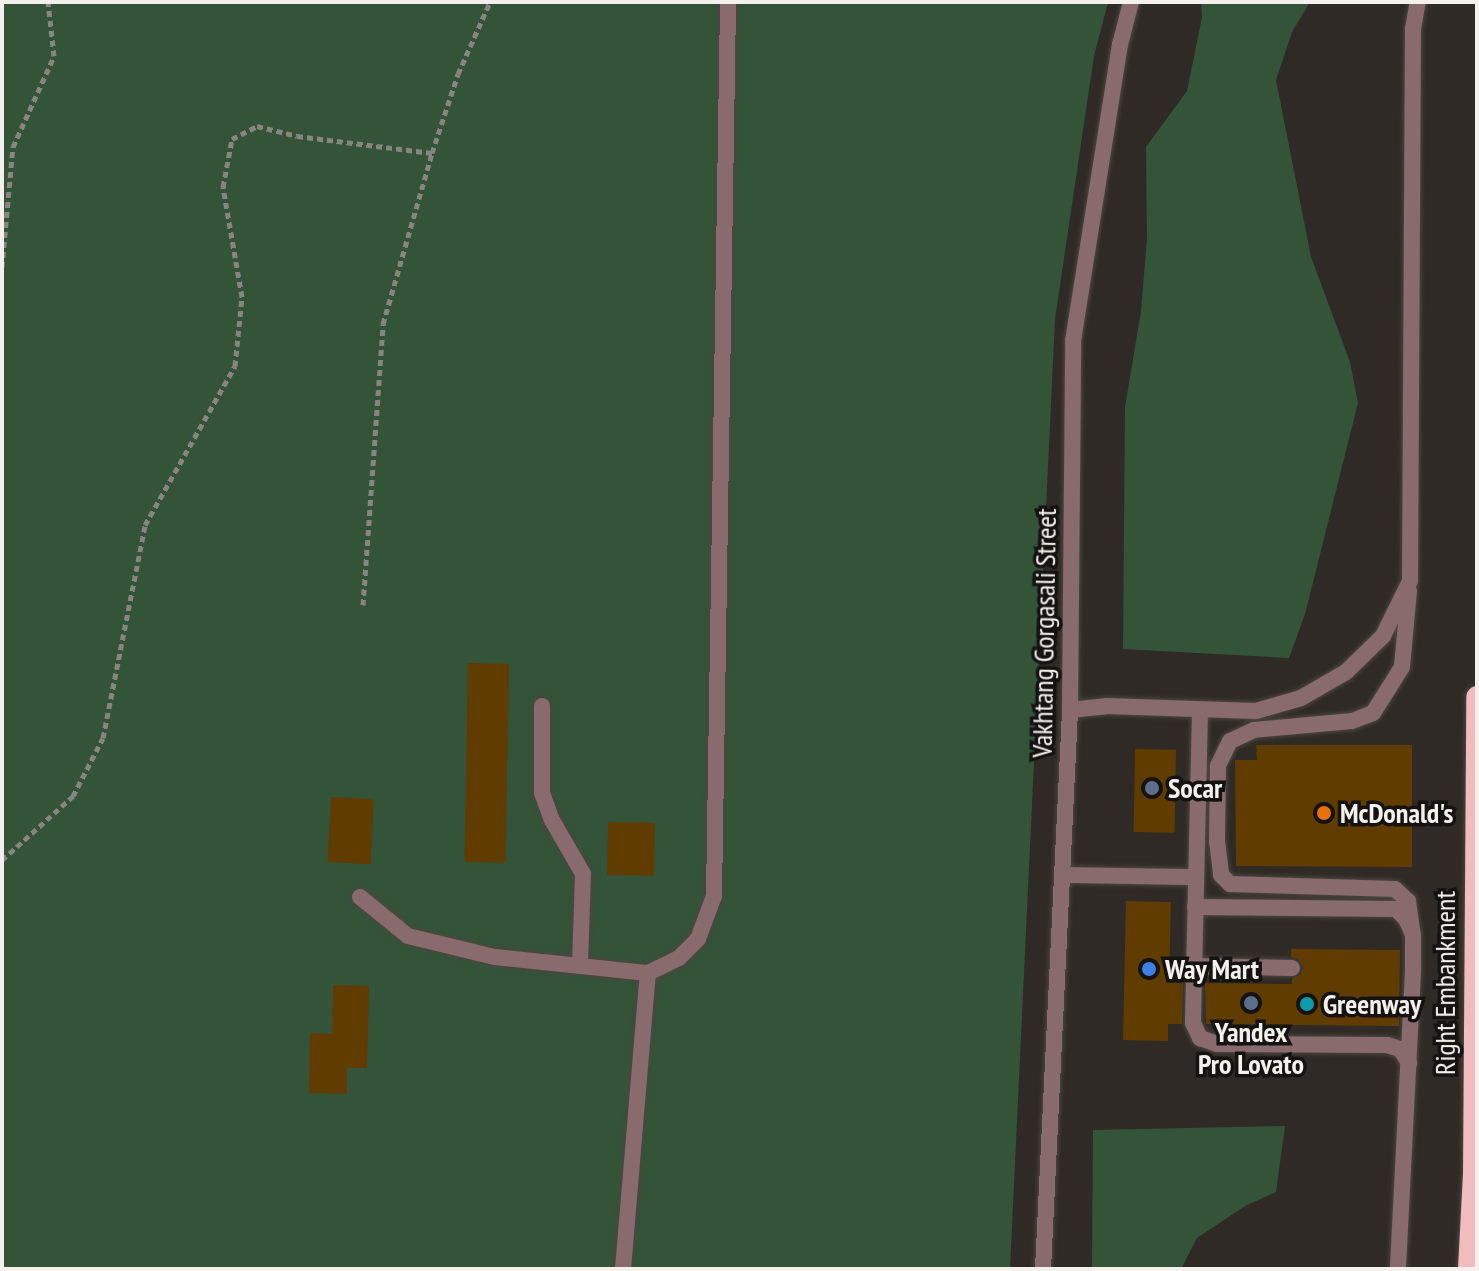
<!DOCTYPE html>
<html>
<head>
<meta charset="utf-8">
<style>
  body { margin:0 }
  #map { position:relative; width:1479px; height:1271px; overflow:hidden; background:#2f2a25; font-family:"PT Sans Narrow",sans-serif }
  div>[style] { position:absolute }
  .green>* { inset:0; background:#345439 }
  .building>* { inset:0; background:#613c00; transform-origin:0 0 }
  .path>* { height:5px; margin-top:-2.5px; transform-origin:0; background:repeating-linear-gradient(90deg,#88847f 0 6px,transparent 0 10px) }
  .roads { filter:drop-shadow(0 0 2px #4b4641) drop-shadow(0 0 2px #4b4641) }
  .service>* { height:16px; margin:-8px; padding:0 8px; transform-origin:8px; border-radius:8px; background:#896b6d }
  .minor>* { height:16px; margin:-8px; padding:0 8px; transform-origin:8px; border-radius:8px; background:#896b6d }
  .tertiary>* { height:16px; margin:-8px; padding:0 8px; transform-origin:8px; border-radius:8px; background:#896b6d }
  .trunk>* { height:22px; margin:-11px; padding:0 11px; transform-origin:11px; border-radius:11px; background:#f0bcbe }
  .dots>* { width:22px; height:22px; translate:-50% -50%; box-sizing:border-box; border:4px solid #151311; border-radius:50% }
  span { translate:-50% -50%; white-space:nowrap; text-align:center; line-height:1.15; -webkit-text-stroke:7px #151311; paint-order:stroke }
  .street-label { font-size:28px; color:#f4f1ed }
  .poi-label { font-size:28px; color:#f4f1ed; font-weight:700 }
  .left { translate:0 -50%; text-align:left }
  .frame { position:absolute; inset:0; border:4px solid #f4f1ed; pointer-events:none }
</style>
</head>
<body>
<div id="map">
  <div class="green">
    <i style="clip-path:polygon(2px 2px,1108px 2px,1094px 56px,1055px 319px,1010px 1269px,2px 1269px)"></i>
    <i style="clip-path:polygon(1201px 2px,1310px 2px,1292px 32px,1276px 80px,1311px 257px,1350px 362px,1358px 403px,1305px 614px,1289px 658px,1123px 649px,1125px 407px,1141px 311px,1147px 239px,1146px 147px,1187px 91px,1202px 17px)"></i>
    <i style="clip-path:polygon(1285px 1126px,1276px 1192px,1245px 1206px,1197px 1238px,1181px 1269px,1092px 1269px,1093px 1130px)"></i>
  </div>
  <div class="building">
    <i style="left:468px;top:663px;width:41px;height:199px;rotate:1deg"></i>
    <i style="clip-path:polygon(1256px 745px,1412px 745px,1412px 867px,1236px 866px,1235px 760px,1257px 760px)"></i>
    <i style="left:1135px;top:749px;width:41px;height:83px;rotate:1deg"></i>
    <i style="left:331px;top:797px;width:43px;height:65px;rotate:3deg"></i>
    <i style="left:608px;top:822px;width:47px;height:53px;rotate:1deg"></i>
    <i style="clip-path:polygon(1126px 901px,1171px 902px,1169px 983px,1183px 983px,1182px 1024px,1168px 1024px,1168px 1041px,1123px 1040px)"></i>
    <i style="clip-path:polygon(1291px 949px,1400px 950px,1399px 1026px,1206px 1024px,1205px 983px,1292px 984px,1292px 979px,1301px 974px,1303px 967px,1298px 959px,1291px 957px)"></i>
    <i style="clip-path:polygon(333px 985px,369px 986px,367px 1068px,347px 1068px,347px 1094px,309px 1093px,310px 1033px,332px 1034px)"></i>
  </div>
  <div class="path">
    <i style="left:2px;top:267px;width:121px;rotate:-84.8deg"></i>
    <i style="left:13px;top:147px;width:100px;rotate:-65.7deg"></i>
    <i style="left:54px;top:56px;width:54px;rotate:-96.3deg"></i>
    <i style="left:363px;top:605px;width:282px;rotate:-85.9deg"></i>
    <i style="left:383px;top:324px;width:178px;rotate:-74deg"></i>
    <i style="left:432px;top:153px;width:83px;rotate:-71.8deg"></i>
    <i style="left:458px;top:74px;width:79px;rotate:-66deg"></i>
    <i style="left:2px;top:860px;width:96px;rotate:-42deg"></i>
    <i style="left:73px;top:796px;width:65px;rotate:-62.7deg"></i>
    <i style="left:103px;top:738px;width:217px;rotate:-78.8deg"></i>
    <i style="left:145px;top:525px;width:183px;rotate:-60.5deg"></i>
    <i style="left:235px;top:366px;width:69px;rotate:-84.2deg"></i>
    <i style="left:242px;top:297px;width:112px;rotate:-99.8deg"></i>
    <i style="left:223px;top:187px;width:49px;rotate:-79.4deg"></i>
    <i style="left:232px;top:139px;width:28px;rotate:-27deg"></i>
    <i style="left:257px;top:126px;width:41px;rotate:14deg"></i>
    <i style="left:297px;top:136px;width:136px;rotate:7.2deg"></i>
  </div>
  <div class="roads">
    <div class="service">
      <i style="left:1409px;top:591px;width:76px;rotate:95.3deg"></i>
      <i style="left:1402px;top:667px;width:54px;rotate:122.2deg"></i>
      <i style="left:1373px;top:713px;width:22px;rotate:159deg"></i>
      <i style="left:1352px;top:721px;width:98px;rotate:174.8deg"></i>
      <i style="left:1254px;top:730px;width:26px;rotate:155deg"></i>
      <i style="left:1230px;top:741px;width:28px;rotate:116deg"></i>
      <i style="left:1218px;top:766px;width:75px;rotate:90.8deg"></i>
      <i style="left:1217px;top:841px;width:34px;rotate:83deg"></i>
      <i style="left:1221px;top:875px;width:13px;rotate:45deg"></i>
      <i style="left:1230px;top:884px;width:165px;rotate:1.7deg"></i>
      <i style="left:1395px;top:889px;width:18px;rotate:43deg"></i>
      <i style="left:1408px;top:901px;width:34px;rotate:82deg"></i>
      <i style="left:542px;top:706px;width:87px;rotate:90deg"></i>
      <i style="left:542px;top:793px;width:29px;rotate:70deg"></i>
      <i style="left:552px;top:820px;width:62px;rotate:60.1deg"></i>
      <i style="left:583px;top:874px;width:92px;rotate:91.9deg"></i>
      <i style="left:1070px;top:710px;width:36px;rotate:-6deg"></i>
      <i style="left:1106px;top:706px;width:150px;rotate:1.9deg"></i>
      <i style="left:1256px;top:711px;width:47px;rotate:-16.1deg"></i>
      <i style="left:1301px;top:698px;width:52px;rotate:-30deg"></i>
      <i style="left:1346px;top:672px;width:52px;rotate:-44.2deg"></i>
      <i style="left:1383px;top:636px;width:61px;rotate:-63.9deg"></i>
      <i style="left:1410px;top:581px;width:552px;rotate:-89.69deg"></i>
      <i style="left:1413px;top:29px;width:27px;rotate:-80deg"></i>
      <i style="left:1200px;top:711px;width:312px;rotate:91.3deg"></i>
      <i style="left:1193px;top:1023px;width:17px;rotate:65deg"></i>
      <i style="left:1200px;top:1038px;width:18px;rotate:19deg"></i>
      <i style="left:1217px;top:1044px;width:170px;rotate:0.3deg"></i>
      <i style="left:1387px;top:1045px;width:14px;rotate:17deg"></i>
      <i style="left:1400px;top:1049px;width:17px;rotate:57deg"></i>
      <i style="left:1065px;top:875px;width:130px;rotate:0.9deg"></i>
      <i style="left:1195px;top:907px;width:201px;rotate:0.6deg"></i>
      <i style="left:1396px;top:909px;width:14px;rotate:45deg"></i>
      <i style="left:1406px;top:919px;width:17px;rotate:66deg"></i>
      <i style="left:1413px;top:935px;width:36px;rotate:90deg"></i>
      <i style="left:1413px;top:971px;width:298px;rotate:92.9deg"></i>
      <i style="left:1194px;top:966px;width:98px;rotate:1.2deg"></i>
      <i style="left:623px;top:1269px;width:297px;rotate:-85.2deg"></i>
    </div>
    <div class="minor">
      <i style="left:360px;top:897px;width:62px;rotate:39.1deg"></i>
      <i style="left:408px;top:936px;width:89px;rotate:13.6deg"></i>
      <i style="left:495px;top:957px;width:154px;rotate:6deg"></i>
      <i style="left:648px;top:973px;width:34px;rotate:-26deg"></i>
      <i style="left:679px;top:958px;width:27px;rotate:-45deg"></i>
      <i style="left:698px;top:939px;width:46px;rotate:-69.6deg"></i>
      <i style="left:714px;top:896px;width:894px;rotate:-89.1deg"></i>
    </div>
    <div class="tertiary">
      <i style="left:1043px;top:1269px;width:560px;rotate:-87.23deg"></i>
      <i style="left:1070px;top:710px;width:369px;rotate:-89.5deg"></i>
      <i style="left:1073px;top:341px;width:300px;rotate:-81deg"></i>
      <i style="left:1120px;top:45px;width:44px;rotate:-75.7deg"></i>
    </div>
    <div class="trunk">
      <i style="left:1469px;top:1269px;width:95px;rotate:-87deg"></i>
      <i style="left:1474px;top:1174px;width:477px;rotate:-89.6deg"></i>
    </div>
  </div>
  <div class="dots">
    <i style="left:1152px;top:788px;background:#5c6f8a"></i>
    <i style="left:1324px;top:813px;background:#e8710a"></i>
    <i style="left:1149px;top:969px;background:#3f7fe0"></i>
    <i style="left:1251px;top:1003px;background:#5c6f8a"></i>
    <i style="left:1307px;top:1004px;background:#0f9aa8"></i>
  </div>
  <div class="street-label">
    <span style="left:1044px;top:633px;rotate:-89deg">Vakhtang Gorgasali Street</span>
    <span style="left:1445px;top:983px;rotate:-90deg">Right Embankment</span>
  </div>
  <div class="poi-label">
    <span class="left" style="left:1168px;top:788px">Socar</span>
    <span class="left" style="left:1340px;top:813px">McDonald's</span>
    <span class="left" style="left:1165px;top:969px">Way Mart</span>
    <span class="left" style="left:1323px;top:1004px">Greenway</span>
    <span style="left:1251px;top:1048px">Yandex<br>Pro Lovato</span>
  </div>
  <div class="frame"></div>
</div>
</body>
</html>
